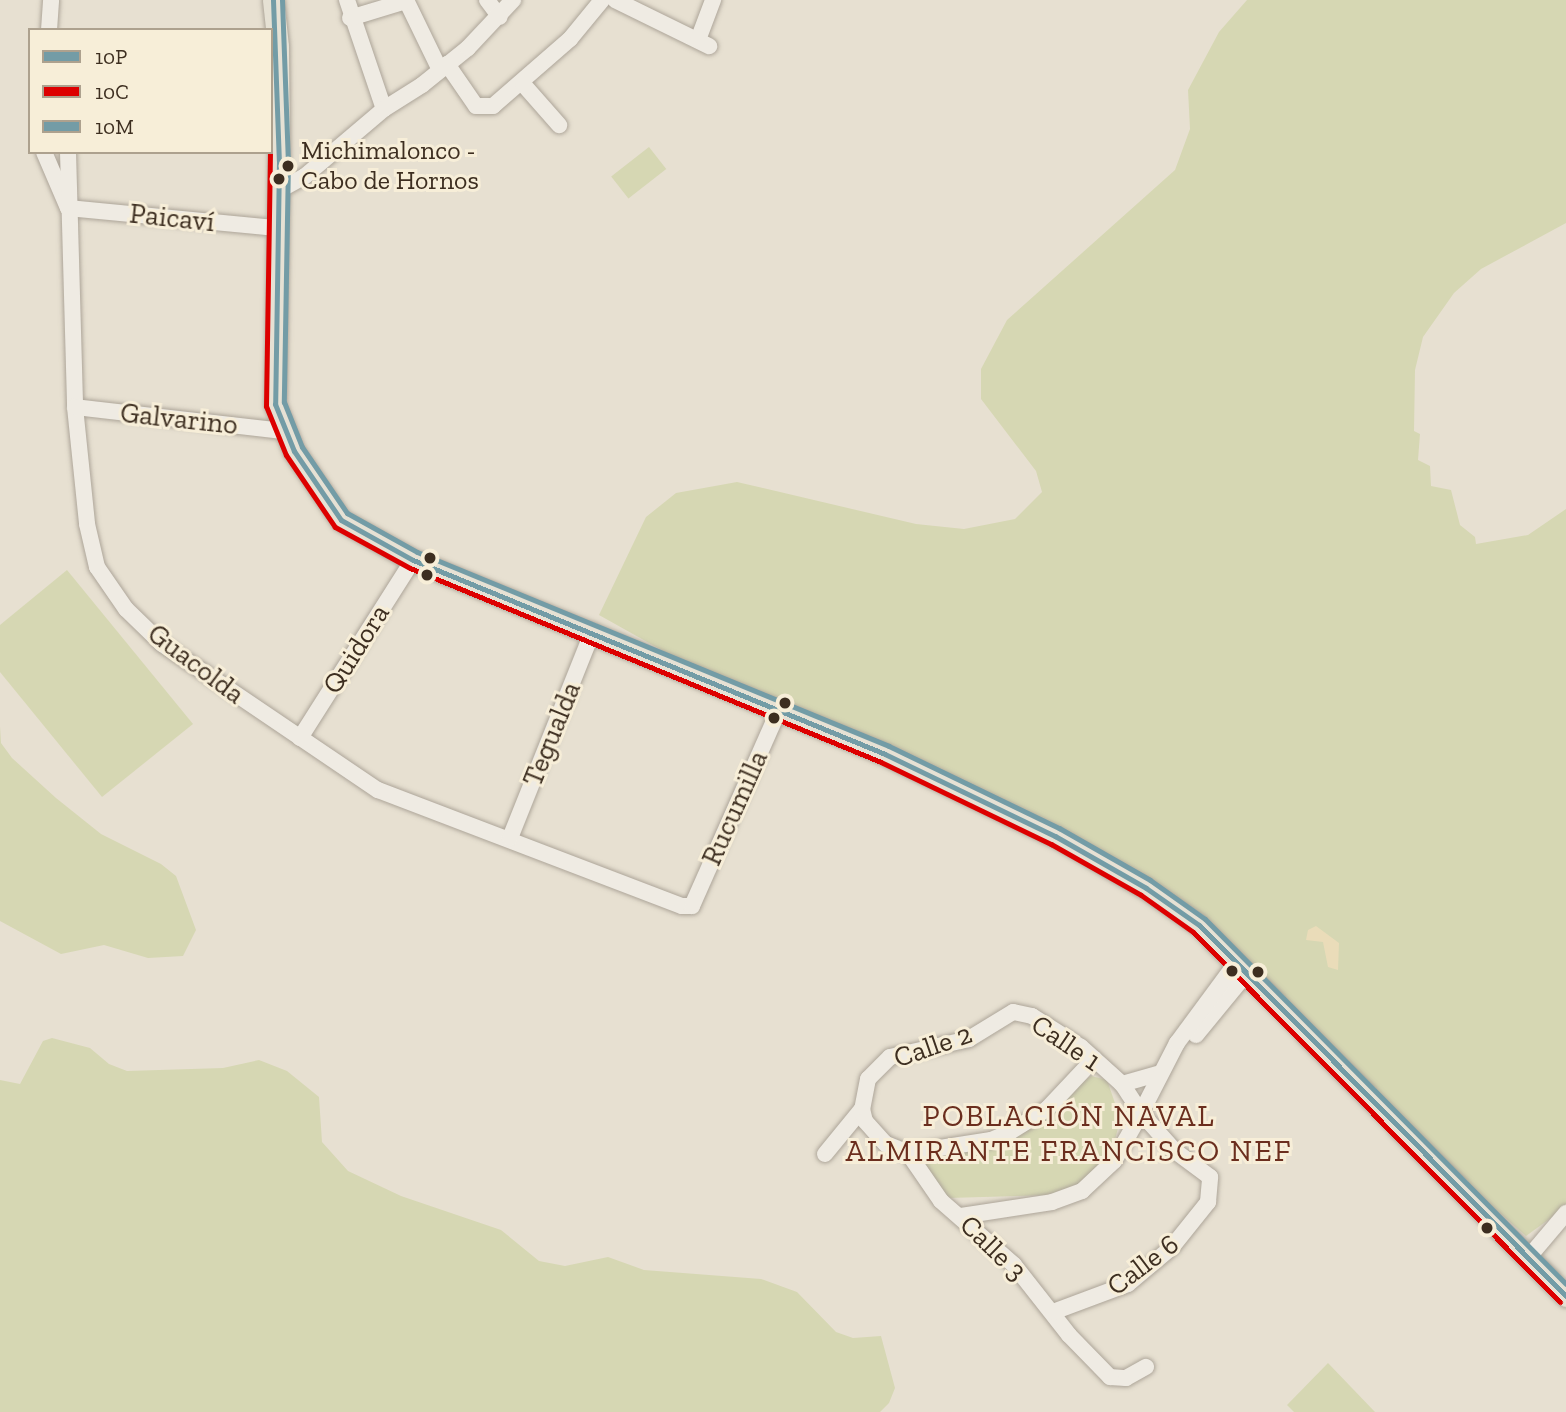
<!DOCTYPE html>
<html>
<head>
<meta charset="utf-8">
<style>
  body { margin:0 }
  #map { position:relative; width:1566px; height:1412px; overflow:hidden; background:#e7e0d1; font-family:"Zilla Slab",serif }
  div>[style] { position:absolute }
  .green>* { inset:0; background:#d6d7b3; transform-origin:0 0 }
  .sand>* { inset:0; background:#eadcb9 }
  .roads { filter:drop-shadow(0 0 2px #ada599) drop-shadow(0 0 2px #ada599) }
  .minor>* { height:16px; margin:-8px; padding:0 8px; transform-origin:8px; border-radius:8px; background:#efebe3 }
  .major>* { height:21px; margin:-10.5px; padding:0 10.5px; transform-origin:10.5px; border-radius:10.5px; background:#e6e1d4 }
  .bus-1>* { height:5px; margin:-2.5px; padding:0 2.5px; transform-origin:2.5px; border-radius:2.5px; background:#739ca6 }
  .bus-2>* { height:5px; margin:-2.5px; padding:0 2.5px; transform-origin:2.5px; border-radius:2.5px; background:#d00 }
  .bus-3>* { height:5px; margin:-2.5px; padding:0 2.5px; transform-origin:2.5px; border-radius:2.5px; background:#739ca6 }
  .dots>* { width:19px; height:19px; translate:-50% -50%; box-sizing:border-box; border:4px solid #f7eed8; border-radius:50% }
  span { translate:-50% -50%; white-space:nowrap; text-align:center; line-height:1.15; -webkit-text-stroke:6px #f7eed8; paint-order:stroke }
  .bus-label { font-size:26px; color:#3d2e20 }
  .left { translate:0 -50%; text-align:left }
  .street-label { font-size:28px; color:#3d2e20 }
  .neighbourhood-label { font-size:30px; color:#6b2e1e; letter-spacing:2px }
  .legend { position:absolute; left:28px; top:28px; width:245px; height:126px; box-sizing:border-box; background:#f7eed8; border:2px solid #ada18e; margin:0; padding:9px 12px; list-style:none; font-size:21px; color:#3d2e20 }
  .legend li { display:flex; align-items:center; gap:14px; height:35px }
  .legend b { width:35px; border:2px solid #ada18e }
</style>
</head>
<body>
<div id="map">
  <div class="green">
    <i style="clip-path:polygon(1247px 0,1566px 0,1566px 223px,1481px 269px,1454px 293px,1423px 337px,1415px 370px,1414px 431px,1420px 434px,1418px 460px,1430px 466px,1431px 486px,1451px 490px,1460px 525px,1475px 537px,1476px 544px,1528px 535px,1566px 509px,1566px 1207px,1526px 1236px,1399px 1124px,1194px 921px,1137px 883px,733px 690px,599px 615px,646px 517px,676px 493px,737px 482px,916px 524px,964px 529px,1015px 519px,1042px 492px,1036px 471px,981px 399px,981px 369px,1007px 320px,1175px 170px,1190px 129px,1188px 90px,1219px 32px)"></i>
    <i style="left:649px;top:147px;width:28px;height:48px;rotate:52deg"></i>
    <i style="clip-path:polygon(67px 570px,193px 724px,102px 797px,0 672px,0 625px)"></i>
    <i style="clip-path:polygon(0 726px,1px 743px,12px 758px,56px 798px,101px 834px,161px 864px,176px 876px,196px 930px,183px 956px,148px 958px,104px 945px,61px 954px,0 921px)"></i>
    <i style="clip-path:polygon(52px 1038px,90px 1048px,109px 1064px,127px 1071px,223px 1068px,259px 1060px,287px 1071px,319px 1097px,322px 1142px,348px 1171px,401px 1196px,501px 1230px,539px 1261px,565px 1266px,608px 1257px,644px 1270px,761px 1279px,797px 1292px,836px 1332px,853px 1338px,881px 1336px,895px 1388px,889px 1403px,880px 1412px,0 1412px,0 1080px,20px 1084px,43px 1041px)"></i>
    <i style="clip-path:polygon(1091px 1076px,1107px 1080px,1118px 1112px,1118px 1128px,1112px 1151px,1082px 1186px,1056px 1195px,948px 1198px,924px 1169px,929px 1156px,999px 1142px)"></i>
    <i style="clip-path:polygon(1328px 1363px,1375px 1412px,1294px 1412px,1287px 1405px)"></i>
  </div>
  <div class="sand">
    <i style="clip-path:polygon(1316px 926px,1339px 943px,1338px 970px,1328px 967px,1323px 942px,1306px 940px,1308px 930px)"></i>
  </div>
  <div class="roads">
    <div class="minor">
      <i style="left:347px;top:0;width:115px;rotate:71.3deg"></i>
      <i style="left:406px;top:0;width:78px;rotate:64.1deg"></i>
      <i style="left:487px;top:0;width:21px;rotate:53deg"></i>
      <i style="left:615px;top:0;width:105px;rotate:26.1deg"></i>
      <i style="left:350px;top:18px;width:59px;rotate:-16.9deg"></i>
      <i style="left:49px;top:30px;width:30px;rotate:-86deg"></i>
      <i style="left:698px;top:40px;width:43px;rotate:-69.4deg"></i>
      <i style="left:447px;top:64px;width:51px;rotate:55.4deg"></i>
      <i style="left:476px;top:106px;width:17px"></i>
      <i style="left:493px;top:106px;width:102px;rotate:-41deg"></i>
      <i style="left:570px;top:39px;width:50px;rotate:-50.6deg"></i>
      <i style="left:523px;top:84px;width:55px;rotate:48.7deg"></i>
      <i style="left:44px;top:152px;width:61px;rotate:66.8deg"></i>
      <i style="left:68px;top:208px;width:210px;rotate:5.5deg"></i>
      <i style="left:68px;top:152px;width:255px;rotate:88.4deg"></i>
      <i style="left:75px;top:407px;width:118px;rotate:84.1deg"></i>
      <i style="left:87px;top:524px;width:44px;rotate:76.9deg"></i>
      <i style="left:97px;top:567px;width:51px;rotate:55.4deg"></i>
      <i style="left:126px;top:609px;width:50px;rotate:44.2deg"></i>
      <i style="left:162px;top:644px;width:261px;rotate:34.1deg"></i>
      <i style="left:378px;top:790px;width:325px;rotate:20.9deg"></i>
      <i style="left:682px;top:906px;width:10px"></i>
      <i style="left:692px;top:906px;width:214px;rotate:-66.1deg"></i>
      <i style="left:278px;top:191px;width:31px;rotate:-29deg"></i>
      <i style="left:305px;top:176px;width:104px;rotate:-40.3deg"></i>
      <i style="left:384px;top:109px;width:45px;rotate:-32.3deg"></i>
      <i style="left:422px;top:85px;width:59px;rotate:-38.8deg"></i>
      <i style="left:468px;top:48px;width:66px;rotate:-46.8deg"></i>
      <i style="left:75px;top:407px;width:210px;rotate:6.6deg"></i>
      <i style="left:300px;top:738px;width:211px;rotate:-57.6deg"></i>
      <i style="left:510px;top:838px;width:223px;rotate:-68.2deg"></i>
      <i style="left:1196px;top:1035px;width:80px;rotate:-50.6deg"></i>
      <i style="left:1122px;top:1084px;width:37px;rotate:-16deg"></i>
      <i style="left:908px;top:1153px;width:84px;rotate:-8.9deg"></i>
      <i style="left:991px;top:1140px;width:21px;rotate:-23deg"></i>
      <i style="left:1010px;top:1132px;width:44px;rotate:-31.9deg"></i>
      <i style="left:1047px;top:1109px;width:69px;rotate:-46.8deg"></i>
      <i style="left:825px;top:1154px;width:58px;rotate:-50.6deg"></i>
      <i style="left:961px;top:1216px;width:92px;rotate:-8.7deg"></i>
      <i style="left:1052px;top:1202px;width:32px;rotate:-20deg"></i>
      <i style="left:1082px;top:1191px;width:44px;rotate:-43.2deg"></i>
      <i style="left:1114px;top:1161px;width:55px;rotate:-60.6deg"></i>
      <i style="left:1141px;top:1113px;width:35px;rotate:-123deg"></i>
      <i style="left:1122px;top:1084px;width:55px;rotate:-137.9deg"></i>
      <i style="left:1081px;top:1047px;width:58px;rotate:-147.7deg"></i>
      <i style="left:1032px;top:1016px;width:19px;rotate:-168deg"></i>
      <i style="left:1013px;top:1012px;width:52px;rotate:148.5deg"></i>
      <i style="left:969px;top:1039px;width:81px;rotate:167.2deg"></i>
      <i style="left:890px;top:1057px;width:31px;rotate:135deg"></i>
      <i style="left:868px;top:1079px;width:31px;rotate:101deg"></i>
      <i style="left:862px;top:1109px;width:12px;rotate:76deg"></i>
      <i style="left:865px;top:1121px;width:31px;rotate:48deg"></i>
      <i style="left:886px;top:1144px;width:24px;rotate:22deg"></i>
      <i style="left:908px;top:1153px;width:58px;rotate:55.5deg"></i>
      <i style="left:941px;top:1201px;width:97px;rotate:41.2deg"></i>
      <i style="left:1014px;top:1265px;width:89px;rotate:51.8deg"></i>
      <i style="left:1069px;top:1335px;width:59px;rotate:45.7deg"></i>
      <i style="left:1110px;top:1377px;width:16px;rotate:4deg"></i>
      <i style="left:1126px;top:1378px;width:23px;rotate:-29deg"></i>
      <i style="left:1528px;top:1258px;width:59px;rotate:-49.8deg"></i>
      <i style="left:1053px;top:1312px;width:80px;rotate:-20.5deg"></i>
      <i style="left:1128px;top:1284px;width:57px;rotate:-40.1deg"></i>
      <i style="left:1172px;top:1247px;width:58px;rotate:-51.3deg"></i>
      <i style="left:1208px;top:1202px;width:25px;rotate:-85deg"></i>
      <i style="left:1210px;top:1177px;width:44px;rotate:-143.4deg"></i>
      <i style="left:1175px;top:1151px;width:51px;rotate:-131.8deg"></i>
      <i style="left:1141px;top:1113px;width:79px;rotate:-62.8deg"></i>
      <i style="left:1177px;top:1043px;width:101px;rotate:-53.5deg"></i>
    </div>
    <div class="major">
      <i style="left:273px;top:0;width:46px;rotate:83.8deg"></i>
      <i style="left:278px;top:46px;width:115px;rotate:89.5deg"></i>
      <i style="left:279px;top:161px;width:243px;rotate:90.9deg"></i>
      <i style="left:275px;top:404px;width:51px;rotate:68deg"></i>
      <i style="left:294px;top:451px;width:83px;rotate:55.7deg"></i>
      <i style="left:341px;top:520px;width:82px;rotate:29.1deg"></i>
      <i style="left:413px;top:560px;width:510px;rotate:22.34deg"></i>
      <i style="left:885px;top:754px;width:189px;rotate:25.8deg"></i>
      <i style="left:1055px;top:836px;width:105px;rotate:29.7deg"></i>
      <i style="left:1146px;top:888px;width:65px;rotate:34.9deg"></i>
      <i style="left:1199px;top:925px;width:522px;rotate:45.31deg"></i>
    </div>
  </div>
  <div class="bus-1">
    <i style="left:273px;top:0;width:161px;rotate:87.9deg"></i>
    <i style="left:279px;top:161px;width:243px;rotate:90.9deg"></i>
    <i style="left:275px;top:404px;width:51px;rotate:68deg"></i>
    <i style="left:294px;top:451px;width:83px;rotate:55.7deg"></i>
    <i style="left:341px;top:520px;width:82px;rotate:29.1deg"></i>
    <i style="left:413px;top:560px;width:510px;rotate:22.34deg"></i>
    <i style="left:885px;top:754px;width:189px;rotate:25.8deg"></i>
    <i style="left:1055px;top:836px;width:105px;rotate:29.7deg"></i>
    <i style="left:1146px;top:888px;width:65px;rotate:34.9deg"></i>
    <i style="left:1199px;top:925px;width:522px;rotate:45.31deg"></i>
  </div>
  <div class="bus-2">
    <i style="left:270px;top:152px;width:254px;rotate:90.9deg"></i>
    <i style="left:266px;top:406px;width:53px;rotate:67.8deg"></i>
    <i style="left:286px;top:455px;width:87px;rotate:55.8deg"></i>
    <i style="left:335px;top:527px;width:85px;rotate:28.7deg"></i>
    <i style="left:410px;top:568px;width:509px;rotate:22.39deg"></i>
    <i style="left:881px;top:762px;width:189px;rotate:25.8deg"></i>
    <i style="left:1051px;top:844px;width:103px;rotate:29.5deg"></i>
    <i style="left:1141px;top:895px;width:64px;rotate:35.4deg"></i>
    <i style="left:1193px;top:932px;width:521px;rotate:45.23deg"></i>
  </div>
  <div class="bus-3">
    <i style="left:282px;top:0;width:161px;rotate:87.9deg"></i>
    <i style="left:288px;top:161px;width:241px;rotate:91deg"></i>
    <i style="left:284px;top:402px;width:48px;rotate:68.2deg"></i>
    <i style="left:302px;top:447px;width:80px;rotate:55.7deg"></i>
    <i style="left:347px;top:513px;width:80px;rotate:29.1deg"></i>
    <i style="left:417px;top:552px;width:510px;rotate:22.34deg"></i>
    <i style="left:889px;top:746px;width:189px;rotate:25.8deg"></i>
    <i style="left:1059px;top:828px;width:105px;rotate:29.7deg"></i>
    <i style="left:1150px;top:880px;width:67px;rotate:35.3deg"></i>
    <i style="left:1205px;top:919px;width:513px;rotate:45.32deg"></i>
  </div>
  <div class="dots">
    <i style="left:288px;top:166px;background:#3d2e20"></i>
    <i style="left:279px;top:179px;background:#3d2e20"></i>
    <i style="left:430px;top:558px;background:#3d2e20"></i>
    <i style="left:427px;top:575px;background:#3d2e20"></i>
    <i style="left:785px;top:703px;background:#3d2e20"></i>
    <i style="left:774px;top:718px;background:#3d2e20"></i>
    <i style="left:1232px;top:971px;background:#3d2e20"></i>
    <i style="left:1258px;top:972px;background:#3d2e20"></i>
    <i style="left:1487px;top:1228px;background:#3d2e20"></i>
  </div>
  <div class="bus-label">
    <span class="left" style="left:301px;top:166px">Michimalonco -<br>Cabo de Hornos</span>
  </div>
  <div class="street-label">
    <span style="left:172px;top:218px;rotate:6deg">Paicaví</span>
    <span style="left:179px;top:419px;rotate:6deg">Galvarino</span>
    <span style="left:356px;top:649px;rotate:-58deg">Quidora</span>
    <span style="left:196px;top:664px;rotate:37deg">Guacolda</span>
    <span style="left:552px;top:734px;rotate:-68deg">Tegualda</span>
    <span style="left:735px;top:808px;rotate:-66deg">Rucumilla</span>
    <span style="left:1066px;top:1043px;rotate:34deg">Calle 1</span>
    <span style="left:933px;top:1046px;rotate:-19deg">Calle 2</span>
    <span style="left:993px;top:1248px;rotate:44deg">Calle 3</span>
    <span style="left:1143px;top:1265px;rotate:-37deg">Calle 6</span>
  </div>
  <div class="neighbourhood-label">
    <span style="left:1069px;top:1133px">POBLACIÓN NAVAL<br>ALMIRANTE FRANCISCO NEF</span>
  </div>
  <ul class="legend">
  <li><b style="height:9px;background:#739ca6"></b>10P</li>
  <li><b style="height:9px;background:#d00"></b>10C</li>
  <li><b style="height:9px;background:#739ca6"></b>10M</li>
  </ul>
</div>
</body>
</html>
